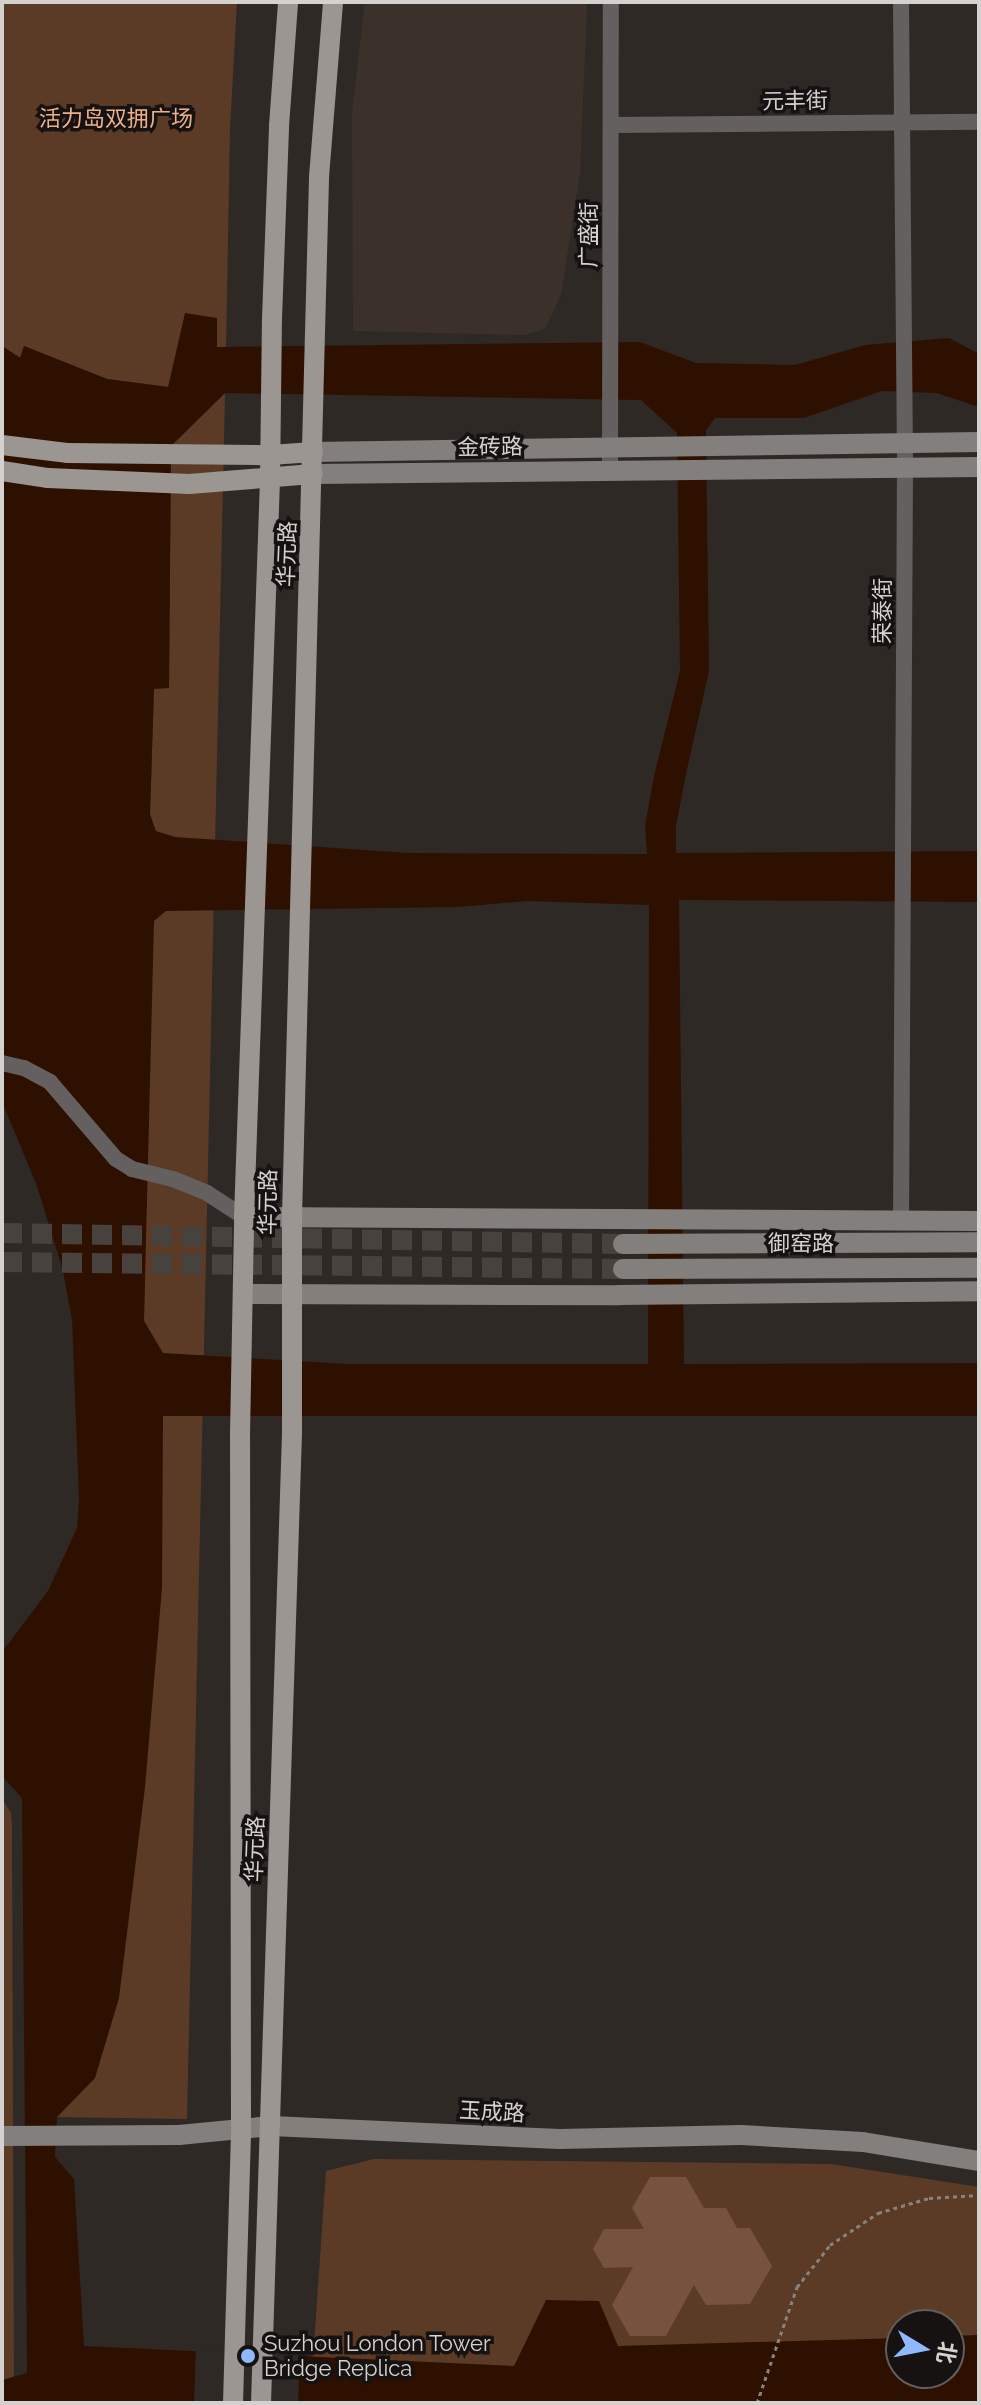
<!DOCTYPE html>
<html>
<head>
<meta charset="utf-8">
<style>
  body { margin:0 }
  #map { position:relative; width:981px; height:2405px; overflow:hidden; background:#2f2926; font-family:Raleway,"Noto Sans SC",sans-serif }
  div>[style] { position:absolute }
  .built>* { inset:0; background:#3c312a }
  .green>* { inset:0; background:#5c3b26 }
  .water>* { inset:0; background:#2e1000 }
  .pier>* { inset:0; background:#2f2926; transform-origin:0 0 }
  .building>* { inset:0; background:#77533e }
  .secondary-tunnel>* { height:20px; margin-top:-10px; transform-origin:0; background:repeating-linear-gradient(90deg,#48423f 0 20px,transparent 0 30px) }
  .path>* { height:3px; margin-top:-1.5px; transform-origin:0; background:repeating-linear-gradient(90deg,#878280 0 4px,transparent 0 8px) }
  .street>* { height:16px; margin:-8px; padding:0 8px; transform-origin:8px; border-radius:8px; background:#63605f }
  .secondary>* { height:20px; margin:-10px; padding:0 10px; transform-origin:10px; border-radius:10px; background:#837f7c }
  .primary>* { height:20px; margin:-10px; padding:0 10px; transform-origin:10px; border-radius:10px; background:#9c9692 }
  .dots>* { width:22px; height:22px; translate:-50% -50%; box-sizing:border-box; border:4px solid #151211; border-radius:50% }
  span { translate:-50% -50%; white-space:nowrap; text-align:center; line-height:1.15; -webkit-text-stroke:7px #151211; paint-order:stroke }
  .street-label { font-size:22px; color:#d5d1cf }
  .park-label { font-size:22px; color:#eeb08c }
  .poi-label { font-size:22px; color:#d5d1cf }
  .left { translate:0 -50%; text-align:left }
  .frame { position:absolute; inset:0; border:4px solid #d5d1cf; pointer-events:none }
  .north { position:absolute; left:885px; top:2309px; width:80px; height:80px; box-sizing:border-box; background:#151211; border:2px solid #625e5d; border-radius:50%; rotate:100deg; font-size:22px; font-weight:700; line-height:32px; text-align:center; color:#d5d1cf }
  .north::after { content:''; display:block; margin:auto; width:28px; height:36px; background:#90b8fd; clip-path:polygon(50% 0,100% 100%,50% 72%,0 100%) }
</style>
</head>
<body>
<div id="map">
  <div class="built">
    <i style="clip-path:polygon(365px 2px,587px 2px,580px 173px,561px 294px,545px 329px,524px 335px,353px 331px,352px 112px)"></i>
  </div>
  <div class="green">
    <i style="clip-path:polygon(2px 2px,237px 2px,230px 129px,226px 348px,216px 347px,169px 387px,107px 379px,24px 346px,21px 358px,2px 346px)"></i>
    <i style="clip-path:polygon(225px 393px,187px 2119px,57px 2117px,95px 2078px,163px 1354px,144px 1321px,150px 814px,154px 688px,169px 688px,171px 446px)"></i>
    <i style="clip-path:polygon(2px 1799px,11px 1813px,12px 1826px,14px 2392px,2px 2394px)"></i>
    <i style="clip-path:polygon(evenodd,374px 2159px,831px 2164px,979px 2187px,979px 2403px,310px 2403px,326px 2171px,374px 2159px,901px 2325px,949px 2325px,949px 2373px,901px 2373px,901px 2325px)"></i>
  </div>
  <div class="water">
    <i style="clip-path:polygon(evenodd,185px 313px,217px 318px,217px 347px,640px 342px,696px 363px,795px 365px,865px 345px,949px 338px,979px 354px,979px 407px,936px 393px,882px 391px,804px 418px,715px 418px,706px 430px,709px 671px,686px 774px,676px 826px,676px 853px,979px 851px,979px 902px,679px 900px,684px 1364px,979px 1363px,979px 1416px,163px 1416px,162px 1588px,145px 1787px,119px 1998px,95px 2078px,57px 2117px,55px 2157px,74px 2179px,84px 2346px,514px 2366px,546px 2300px,599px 2301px,618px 2346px,901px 2338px,901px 2373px,949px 2373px,949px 2336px,979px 2335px,979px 2403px,2px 2403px,2px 2380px,27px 2373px,22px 1798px,2px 1776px,2px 1652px,48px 1591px,77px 1528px,79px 1499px,72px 1320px,63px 1271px,37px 1186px,2px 1102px,2px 346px,20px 358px,24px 346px,107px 379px,168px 387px,185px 313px,225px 393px,641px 400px,677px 433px,680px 671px,654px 776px,645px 826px,647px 854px,409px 853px,175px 837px,156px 831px,150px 814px,154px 689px,169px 688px,171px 446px,225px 393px,185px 313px,527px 901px,649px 905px,648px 1364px,348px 1364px,163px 1353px,144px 1321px,154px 921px,166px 911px,458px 907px,527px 901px)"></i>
  </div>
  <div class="pier">
    <i style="left:196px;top:2348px;width:104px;height:55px;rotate:2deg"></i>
  </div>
  <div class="building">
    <i style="clip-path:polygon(650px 2177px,686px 2177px,704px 2208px,726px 2208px,737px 2228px,750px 2228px,772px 2266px,750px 2304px,706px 2305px,694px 2285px,666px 2336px,630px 2336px,612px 2305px,633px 2267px,604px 2268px,593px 2249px,604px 2229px,644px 2229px,632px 2208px)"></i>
  </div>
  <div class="secondary-tunnel">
    <i style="left:2px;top:1233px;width:621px;rotate:1.01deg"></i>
    <i style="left:2px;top:1262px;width:621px;rotate:0.65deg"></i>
  </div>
  <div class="path">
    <i style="left:757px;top:2403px;width:123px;rotate:-71deg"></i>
    <i style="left:797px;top:2287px;width:53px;rotate:-51.8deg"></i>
    <i style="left:830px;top:2245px;width:58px;rotate:-33.7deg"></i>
    <i style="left:878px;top:2213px;width:53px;rotate:-16.4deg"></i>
    <i style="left:929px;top:2198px;width:50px;rotate:-3.4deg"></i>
  </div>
  <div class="street">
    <i style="left:901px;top:2px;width:465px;rotate:89.5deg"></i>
    <i style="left:905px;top:467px;width:753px;rotate:90.3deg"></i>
    <i style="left:611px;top:125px;width:368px;rotate:-0.5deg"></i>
    <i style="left:610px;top:469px;width:467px;rotate:-89.9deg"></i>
    <i style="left:2px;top:1063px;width:23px;rotate:13deg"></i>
    <i style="left:24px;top:1068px;width:30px;rotate:28deg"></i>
    <i style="left:50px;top:1082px;width:101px;rotate:49.4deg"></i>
    <i style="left:116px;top:1159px;width:19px;rotate:32deg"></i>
    <i style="left:132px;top:1169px;width:42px;rotate:13.7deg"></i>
    <i style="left:173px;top:1179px;width:37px;rotate:22deg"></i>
    <i style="left:207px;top:1193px;width:44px;rotate:33deg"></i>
  </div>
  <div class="secondary">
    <i style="left:313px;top:452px;width:666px;rotate:-0.86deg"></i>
    <i style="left:313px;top:474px;width:666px;rotate:-0.6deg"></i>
    <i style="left:244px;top:1217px;width:735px;rotate:0.31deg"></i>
    <i style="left:623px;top:1244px;width:356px;rotate:-0.3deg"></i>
    <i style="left:623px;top:1269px;width:356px;rotate:-0.2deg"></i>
    <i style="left:244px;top:1294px;width:375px;rotate:0.2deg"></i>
    <i style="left:619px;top:1295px;width:360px;rotate:-0.6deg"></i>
    <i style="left:2px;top:2136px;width:177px;rotate:-0.3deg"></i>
    <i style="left:179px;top:2135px;width:92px;rotate:-5.6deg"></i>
    <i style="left:271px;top:2126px;width:289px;rotate:2.6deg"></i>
    <i style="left:560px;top:2139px;width:181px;rotate:-1.3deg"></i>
    <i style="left:741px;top:2135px;width:122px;rotate:3.3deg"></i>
    <i style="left:863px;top:2142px;width:118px;rotate:9.3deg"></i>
  </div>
  <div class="primary">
    <i style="left:2px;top:445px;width:65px;rotate:7deg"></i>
    <i style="left:67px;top:453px;width:203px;rotate:0.6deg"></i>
    <i style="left:270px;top:455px;width:43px;rotate:-4deg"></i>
    <i style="left:2px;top:471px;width:47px;rotate:8.7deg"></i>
    <i style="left:48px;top:478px;width:141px;rotate:2.4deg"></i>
    <i style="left:189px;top:484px;width:124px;rotate:-4.6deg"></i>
    <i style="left:233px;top:2403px;width:275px;rotate:-88.3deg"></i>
    <i style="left:241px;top:2128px;width:694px;rotate:-90.08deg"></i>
    <i style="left:240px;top:1434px;width:217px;rotate:-88.9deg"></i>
    <i style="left:244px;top:1217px;width:737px;rotate:-87.98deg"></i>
    <i style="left:270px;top:480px;width:161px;rotate:-89.3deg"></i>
    <i style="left:272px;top:319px;width:193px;rotate:-87.9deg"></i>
    <i style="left:279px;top:126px;width:124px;rotate:-85.8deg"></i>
    <i style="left:261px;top:2403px;width:969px;rotate:-88.17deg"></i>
    <i style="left:292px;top:1434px;width:217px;rotate:-90deg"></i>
    <i style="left:292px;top:1217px;width:1040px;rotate:-88.51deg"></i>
    <i style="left:319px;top:177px;width:176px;rotate:-85.4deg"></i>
  </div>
  <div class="dots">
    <i style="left:248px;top:2356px;background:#90b8fd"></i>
  </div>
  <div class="street-label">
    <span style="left:795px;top:101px;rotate:-1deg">元丰街</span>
    <span style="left:589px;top:235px;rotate:-90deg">广盛街</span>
    <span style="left:490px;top:447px;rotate:-1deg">金砖路</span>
    <span style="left:287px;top:554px;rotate:-88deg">华元路</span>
    <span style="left:883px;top:611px;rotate:-90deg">荣泰街</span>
    <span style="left:268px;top:1202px;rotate:-89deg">华元路</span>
    <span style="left:801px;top:1244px">御窑路</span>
    <span style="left:255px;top:1849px;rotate:-88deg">华元路</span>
    <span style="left:492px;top:2112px;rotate:3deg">玉成路</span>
  </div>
  <div class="park-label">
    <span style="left:116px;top:119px">活力岛双拥广场</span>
  </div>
  <div class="poi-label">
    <span class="left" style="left:264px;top:2356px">Suzhou London Tower<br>Bridge Replica</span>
  </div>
  <div class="frame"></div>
  <div class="north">北</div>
</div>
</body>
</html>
